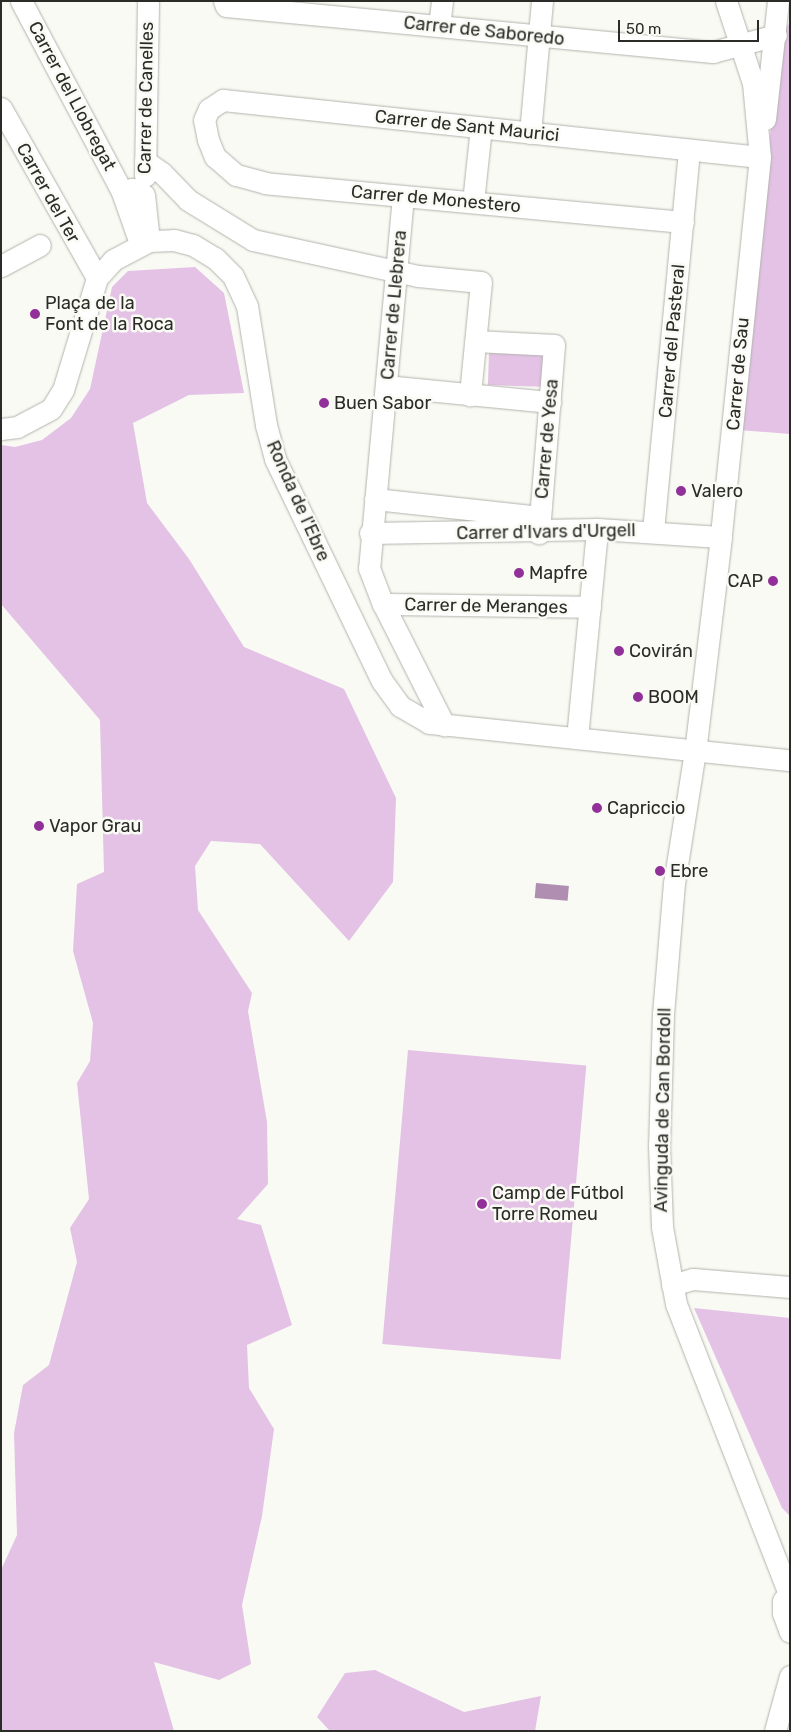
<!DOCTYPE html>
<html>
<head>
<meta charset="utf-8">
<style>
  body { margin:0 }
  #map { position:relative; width:791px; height:1732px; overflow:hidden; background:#fafaf4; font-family:Rubik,sans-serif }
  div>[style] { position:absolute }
  .green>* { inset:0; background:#e3c2e5; transform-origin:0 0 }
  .water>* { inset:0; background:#af8eb1; transform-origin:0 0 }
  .roads { filter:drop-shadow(0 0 1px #b3b3ad) drop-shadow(0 0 1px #b3b3ad) }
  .minor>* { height:21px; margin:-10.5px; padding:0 10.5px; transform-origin:10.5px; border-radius:10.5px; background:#fff }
  .dots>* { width:14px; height:14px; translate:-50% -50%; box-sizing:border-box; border:2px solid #fafaf4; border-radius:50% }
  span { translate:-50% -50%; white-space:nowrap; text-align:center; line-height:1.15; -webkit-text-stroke:5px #fafaf4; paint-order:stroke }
  .street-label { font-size:18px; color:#2b2b28 }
  .poi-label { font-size:18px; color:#2b2b28 }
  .left { translate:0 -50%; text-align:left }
  .right { translate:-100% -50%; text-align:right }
  .frame { position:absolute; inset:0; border:2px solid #2b2b28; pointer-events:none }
  .scale { position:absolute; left:618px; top:20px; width:141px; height:22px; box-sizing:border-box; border:2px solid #2b2b28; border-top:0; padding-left:6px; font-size:15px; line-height:18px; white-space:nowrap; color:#2b2b28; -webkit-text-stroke:4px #fafaf4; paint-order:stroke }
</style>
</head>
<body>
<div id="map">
  <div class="green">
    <i style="clip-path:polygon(790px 22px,790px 434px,738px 430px,774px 99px,785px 30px)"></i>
    <i style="clip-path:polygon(195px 267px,224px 293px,244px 393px,189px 395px,133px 423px,147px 503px,189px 559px,244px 647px,344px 689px,396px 798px,393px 882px,349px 941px,260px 844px,211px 841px,195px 866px,198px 910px,252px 993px,248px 1011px,267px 1122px,268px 1184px,237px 1219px,261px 1225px,292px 1325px,247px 1345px,249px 1388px,274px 1429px,262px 1516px,242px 1605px,251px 1664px,219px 1680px,154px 1662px,174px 1731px,1px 1731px,1px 1570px,17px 1535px,14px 1433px,23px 1385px,49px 1365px,77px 1262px,70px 1228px,89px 1199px,77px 1083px,90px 1061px,93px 1023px,73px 951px,77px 884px,104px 872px,100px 720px,1px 604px,1px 445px,15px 447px,42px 440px,71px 418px,90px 389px,112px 287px,128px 271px)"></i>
    <i style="left:489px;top:353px;width:54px;height:32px;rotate:2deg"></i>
    <i style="left:408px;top:1050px;width:179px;height:295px;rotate:5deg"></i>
    <i style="clip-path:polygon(694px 1308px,790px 1318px,790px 1516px,782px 1508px)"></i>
    <i style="clip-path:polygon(375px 1670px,464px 1712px,541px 1696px,535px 1731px,330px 1731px,317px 1717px,345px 1673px)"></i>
  </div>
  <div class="water">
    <i style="left:536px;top:883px;width:33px;height:15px;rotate:5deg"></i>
  </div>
  <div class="roads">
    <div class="minor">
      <i style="left:21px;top:1px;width:216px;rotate:62.1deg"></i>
      <i style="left:122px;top:192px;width:10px;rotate:-17deg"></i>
      <i style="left:132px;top:189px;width:13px;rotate:27deg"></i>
      <i style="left:144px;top:195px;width:46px;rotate:83.8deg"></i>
      <i style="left:224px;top:1px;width:5px;rotate:68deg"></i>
      <i style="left:226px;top:6px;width:489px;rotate:5.4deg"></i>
      <i style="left:713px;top:52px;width:65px;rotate:-15.1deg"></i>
      <i style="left:726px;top:1px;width:86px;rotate:71.8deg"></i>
      <i style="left:753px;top:83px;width:74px;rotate:84.6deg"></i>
      <i style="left:760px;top:157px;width:382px;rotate:95.9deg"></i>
      <i style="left:721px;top:537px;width:216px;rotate:96.9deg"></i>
      <i style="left:695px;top:751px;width:134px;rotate:99deg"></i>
      <i style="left:674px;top:883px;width:131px;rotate:94.8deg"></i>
      <i style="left:663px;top:1014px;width:131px;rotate:91.7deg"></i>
      <i style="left:659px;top:1145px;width:82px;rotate:87.9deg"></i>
      <i style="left:662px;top:1227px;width:78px;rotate:79.7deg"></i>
      <i style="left:676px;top:1304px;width:309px;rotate:68.7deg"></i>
      <i style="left:439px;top:26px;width:25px;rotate:-83deg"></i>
      <i style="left:1px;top:108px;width:195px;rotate:60.5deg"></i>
      <i style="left:765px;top:119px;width:119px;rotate:-83.7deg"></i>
      <i style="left:530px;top:133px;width:133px;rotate:-84.8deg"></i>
      <i style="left:145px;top:161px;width:21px;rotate:35deg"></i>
      <i style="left:162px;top:173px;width:37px;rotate:46deg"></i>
      <i style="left:188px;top:200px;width:76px;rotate:31.6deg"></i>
      <i style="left:253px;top:240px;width:169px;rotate:12.3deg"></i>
      <i style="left:418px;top:276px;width:63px;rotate:5.4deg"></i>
      <i style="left:481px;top:282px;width:114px;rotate:95.6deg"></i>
      <i style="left:145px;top:176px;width:175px;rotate:-89deg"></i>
      <i style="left:122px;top:192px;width:54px;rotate:70.6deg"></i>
      <i style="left:403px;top:196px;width:374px;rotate:95.2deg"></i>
      <i style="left:369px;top:568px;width:39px;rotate:69deg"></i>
      <i style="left:383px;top:604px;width:136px;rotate:63.2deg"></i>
      <i style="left:473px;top:202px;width:75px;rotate:-83.9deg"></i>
      <i style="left:683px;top:222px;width:419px;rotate:-174.7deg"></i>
      <i style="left:266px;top:183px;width:31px;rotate:-165deg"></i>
      <i style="left:236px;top:175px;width:28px;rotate:-139deg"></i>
      <i style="left:215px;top:157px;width:18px;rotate:-112deg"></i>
      <i style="left:208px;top:140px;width:20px;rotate:-101deg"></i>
      <i style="left:204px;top:120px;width:12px;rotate:-66deg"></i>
      <i style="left:209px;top:109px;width:17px;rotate:-33deg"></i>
      <i style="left:223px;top:100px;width:540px;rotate:6.06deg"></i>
      <i style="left:1px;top:266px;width:44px;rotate:-28.3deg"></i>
      <i style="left:476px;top:341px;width:78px;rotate:2.9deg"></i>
      <i style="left:554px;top:345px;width:189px;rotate:94.6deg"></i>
      <i style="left:386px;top:386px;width:165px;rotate:5.6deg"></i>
      <i style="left:1px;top:429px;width:16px;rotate:-7deg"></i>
      <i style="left:17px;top:427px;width:38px;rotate:-28deg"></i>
      <i style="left:51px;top:409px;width:22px;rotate:-58deg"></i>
      <i style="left:63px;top:390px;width:117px;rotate:-73.1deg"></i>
      <i style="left:97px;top:278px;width:24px;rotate:-48deg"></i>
      <i style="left:113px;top:260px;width:41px;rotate:-27.8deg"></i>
      <i style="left:149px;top:241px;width:25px;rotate:-2deg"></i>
      <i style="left:174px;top:240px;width:20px;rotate:15deg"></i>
      <i style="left:193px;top:245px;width:26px;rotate:31deg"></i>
      <i style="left:215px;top:258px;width:25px;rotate:45deg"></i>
      <i style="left:233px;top:276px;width:33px;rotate:65deg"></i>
      <i style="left:247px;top:306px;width:121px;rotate:80.9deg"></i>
      <i style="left:266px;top:425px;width:35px;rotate:75deg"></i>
      <i style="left:275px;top:459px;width:246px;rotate:64.3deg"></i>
      <i style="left:382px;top:681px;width:31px;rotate:54deg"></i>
      <i style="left:400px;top:706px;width:34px;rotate:30deg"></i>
      <i style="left:429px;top:723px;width:363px;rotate:5.9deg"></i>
      <i style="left:375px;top:499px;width:166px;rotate:6.2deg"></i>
      <i style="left:653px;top:531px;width:383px;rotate:-84.6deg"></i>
      <i style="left:370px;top:533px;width:227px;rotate:-1deg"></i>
      <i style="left:597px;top:529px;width:124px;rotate:3.7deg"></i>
      <i style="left:383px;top:604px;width:207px;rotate:0.8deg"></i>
      <i style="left:577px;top:738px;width:210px;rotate:-84.5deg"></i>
      <i style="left:672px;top:1285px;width:22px;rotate:-16deg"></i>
      <i style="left:693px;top:1279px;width:97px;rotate:4.7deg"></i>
      <i style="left:790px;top:1591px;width:12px;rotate:125deg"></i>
      <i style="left:783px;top:1601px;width:12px;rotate:90deg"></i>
      <i style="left:783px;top:1613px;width:20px;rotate:70deg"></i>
      <i style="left:775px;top:1731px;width:57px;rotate:-74.7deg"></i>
    </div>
  </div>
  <div class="dots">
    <i style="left:35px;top:314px;background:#903098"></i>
    <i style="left:324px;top:403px;background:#903098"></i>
    <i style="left:681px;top:491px;background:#903098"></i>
    <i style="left:519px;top:573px;background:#903098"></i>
    <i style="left:773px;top:581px;background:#903098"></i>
    <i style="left:619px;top:651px;background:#903098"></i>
    <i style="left:638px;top:697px;background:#903098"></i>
    <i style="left:597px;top:808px;background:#903098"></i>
    <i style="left:39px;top:826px;background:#903098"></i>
    <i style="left:660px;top:871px;background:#903098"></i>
    <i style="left:482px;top:1204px;background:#903098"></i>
  </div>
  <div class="street-label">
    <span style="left:484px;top:31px;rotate:6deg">Carrer de Saboredo</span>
    <span style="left:72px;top:96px;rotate:62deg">Carrer del Llobregat</span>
    <span style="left:146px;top:98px;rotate:-89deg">Carrer de Canelles</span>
    <span style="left:467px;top:126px;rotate:6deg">Carrer de Sant Maurici</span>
    <span style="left:48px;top:193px;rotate:61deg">Carrer del Ter</span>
    <span style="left:436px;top:199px;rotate:5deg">Carrer de Monestero</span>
    <span style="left:394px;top:305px;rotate:-85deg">Carrer de Llebrera</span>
    <span style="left:672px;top:341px;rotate:-85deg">Carrer del Pasteral</span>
    <span style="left:738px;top:374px;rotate:-85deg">Carrer de Sau</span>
    <span style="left:547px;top:439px;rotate:-85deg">Carrer de Yesa</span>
    <span style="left:298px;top:501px;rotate:66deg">Ronda de l'Ebre</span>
    <span style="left:546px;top:532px;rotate:-1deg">Carrer d'Ivars d'Urgell</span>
    <span style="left:486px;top:606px;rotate:1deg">Carrer de Meranges</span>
    <span style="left:663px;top:1110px;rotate:-89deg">Avinguda de Can Bordoll</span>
  </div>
  <div class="poi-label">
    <span class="left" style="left:45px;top:314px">Plaça de la<br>Font de la Roca</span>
    <span class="left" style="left:334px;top:403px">Buen Sabor</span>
    <span class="left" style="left:691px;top:491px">Valero</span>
    <span class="left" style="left:529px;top:573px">Mapfre</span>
    <span class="right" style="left:763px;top:581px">CAP</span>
    <span class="left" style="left:629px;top:651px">Covirán</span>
    <span class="left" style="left:648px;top:697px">BOOM</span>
    <span class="left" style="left:607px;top:808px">Capriccio</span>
    <span class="left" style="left:49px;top:826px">Vapor Grau</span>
    <span class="left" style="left:670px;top:871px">Ebre</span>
    <span class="left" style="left:492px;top:1204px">Camp de Fútbol<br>Torre Romeu</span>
  </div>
  <div class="frame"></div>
  <div class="scale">50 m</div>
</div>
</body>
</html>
